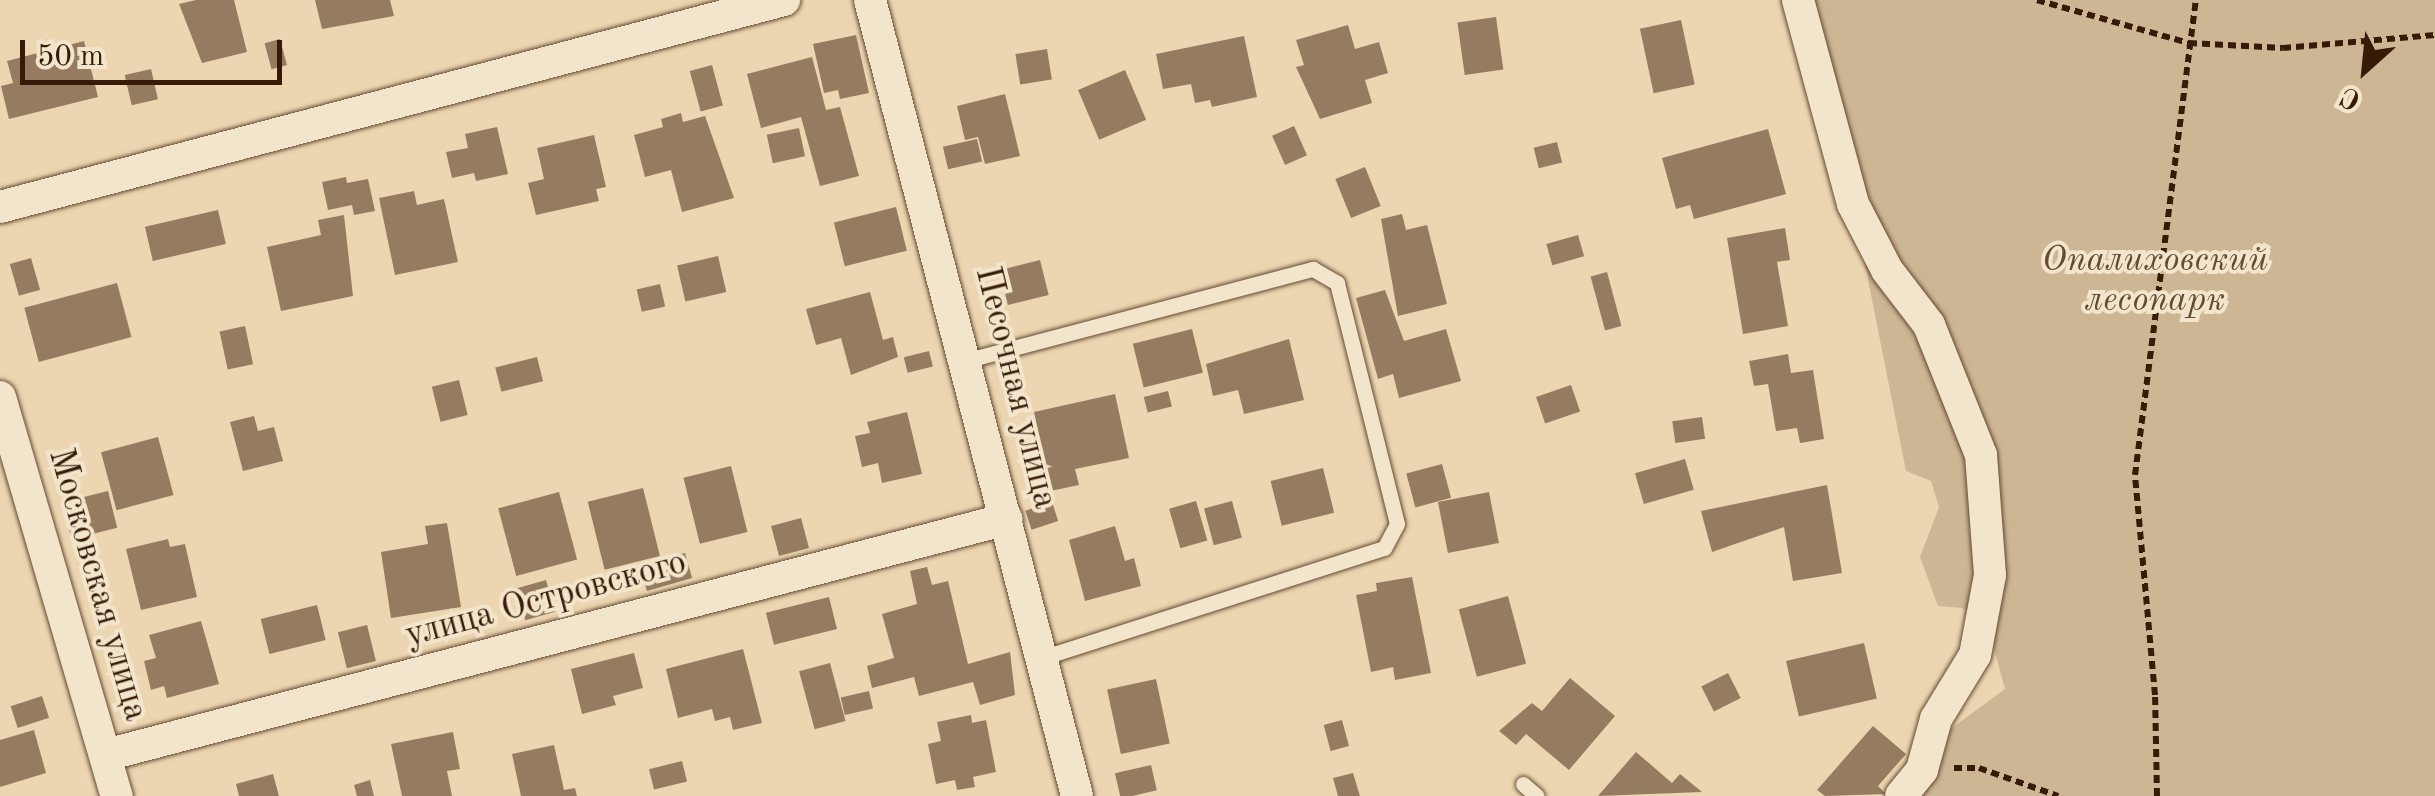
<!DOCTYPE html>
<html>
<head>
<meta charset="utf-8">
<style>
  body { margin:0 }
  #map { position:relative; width:2435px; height:796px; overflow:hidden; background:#ecd6b1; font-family:"Old Standard TT",serif }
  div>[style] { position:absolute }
  .green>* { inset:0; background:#cdb694 }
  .building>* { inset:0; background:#957c60; transform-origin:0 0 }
  .path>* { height:6px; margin-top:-3px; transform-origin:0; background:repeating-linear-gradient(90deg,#371b08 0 8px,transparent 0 13px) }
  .roads { filter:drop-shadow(0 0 2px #644a32) drop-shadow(0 0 2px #644a32) }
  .service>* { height:15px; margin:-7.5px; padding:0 7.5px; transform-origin:7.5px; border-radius:7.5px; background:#f3e4cc }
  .minor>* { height:32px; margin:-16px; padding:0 16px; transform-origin:16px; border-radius:16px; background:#f3e4cc }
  span { translate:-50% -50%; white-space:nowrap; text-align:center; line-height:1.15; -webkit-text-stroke:8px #f3e4cc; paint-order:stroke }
  .park-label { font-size:35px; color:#644a32; font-style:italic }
  .street-label { font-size:35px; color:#371b08 }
  .north { position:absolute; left:2315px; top:20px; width:100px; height:100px; -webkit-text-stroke:8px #f3e4cc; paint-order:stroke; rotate:207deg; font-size:28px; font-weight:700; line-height:40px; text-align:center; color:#371b08 }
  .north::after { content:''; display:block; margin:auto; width:35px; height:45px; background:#371b08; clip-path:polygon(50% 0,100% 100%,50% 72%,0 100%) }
  .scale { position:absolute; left:20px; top:40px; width:262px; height:45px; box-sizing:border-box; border:5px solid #371b08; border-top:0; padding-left:12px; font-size:30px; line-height:35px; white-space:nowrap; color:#371b08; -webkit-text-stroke:8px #f3e4cc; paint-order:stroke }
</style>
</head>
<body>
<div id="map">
  <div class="green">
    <i style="clip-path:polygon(1798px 0,2435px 0,2435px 796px,1914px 796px,1945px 733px,2005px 689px,1987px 623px,1962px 608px,1938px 606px,1920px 557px,1939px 507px,1931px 481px,1906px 471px,1853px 204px)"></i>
  </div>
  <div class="building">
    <i style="clip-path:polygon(196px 0,234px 0,247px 52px,202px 63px,179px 4px)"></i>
    <i style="clip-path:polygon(315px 0,390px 0,394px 16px,322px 29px)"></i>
    <i style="left:1496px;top:17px;width:53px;height:39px;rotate:82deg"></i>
    <i style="left:1681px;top:20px;width:66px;height:42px;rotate:78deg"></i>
    <i style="clip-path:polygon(1348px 25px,1355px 49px,1379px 42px,1388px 73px,1365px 80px,1372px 103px,1320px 119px,1296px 67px,1304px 65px,1296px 40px)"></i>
    <i style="clip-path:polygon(856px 35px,869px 93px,840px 99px,838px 90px,824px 93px,813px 44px)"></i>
    <i style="clip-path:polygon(1244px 36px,1257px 97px,1212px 107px,1210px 100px,1195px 103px,1191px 84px,1163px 89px,1156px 54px)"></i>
    <i style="left:280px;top:39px;width:27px;height:16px;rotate:75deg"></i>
    <i style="clip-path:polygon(84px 41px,98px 97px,9px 119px,1px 86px,13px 83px,7px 61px)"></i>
    <i style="left:1047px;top:49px;width:31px;height:32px;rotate:81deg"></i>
    <i style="clip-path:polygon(812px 57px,826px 110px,840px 107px,859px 176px,820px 186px,801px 117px,761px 128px,747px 74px)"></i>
    <i style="left:712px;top:65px;width:42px;height:23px;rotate:75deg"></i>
    <i style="left:151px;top:69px;width:31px;height:27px;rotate:77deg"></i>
    <i style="left:1125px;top:70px;width:54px;height:51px;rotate:67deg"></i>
    <i style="clip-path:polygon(1005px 94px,1020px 156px,985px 164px,978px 137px,965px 140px,957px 106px)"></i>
    <i style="clip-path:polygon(681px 113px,683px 122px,705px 116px,734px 198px,682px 212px,671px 170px,645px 177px,634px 135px,663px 127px,661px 119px)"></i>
    <i style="left:1294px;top:126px;width:32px;height:24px;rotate:66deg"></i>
    <i style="clip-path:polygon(497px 127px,508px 174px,476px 181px,474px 173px,452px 178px,446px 152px,468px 148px,465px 134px)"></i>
    <i style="left:799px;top:128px;width:29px;height:33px;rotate:78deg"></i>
    <i style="clip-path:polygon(1768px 129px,1786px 194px,1694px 219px,1690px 205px,1676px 209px,1662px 158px)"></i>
    <i style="clip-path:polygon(594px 135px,606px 187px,596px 189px,599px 201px,536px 215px,528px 183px,544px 179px,537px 148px)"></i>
    <i style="left:977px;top:139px;width:23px;height:35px;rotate:77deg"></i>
    <i style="left:1557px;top:142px;width:21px;height:24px;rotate:76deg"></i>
    <i style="left:1365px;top:167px;width:42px;height:32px;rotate:68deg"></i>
    <i style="clip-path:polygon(346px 177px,347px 183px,368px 179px,375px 211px,354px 215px,352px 205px,328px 210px,322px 182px)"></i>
    <i style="clip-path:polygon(414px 191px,417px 205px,444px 199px,458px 262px,395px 275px,379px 198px)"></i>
    <i style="left:896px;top:207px;width:45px;height:64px;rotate:76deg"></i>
    <i style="left:218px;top:210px;width:35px;height:75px;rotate:77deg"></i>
    <i style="clip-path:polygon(1402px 214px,1406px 230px,1427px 225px,1447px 304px,1398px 316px,1381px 219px)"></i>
    <i style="clip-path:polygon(344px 215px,353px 296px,281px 311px,267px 247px,321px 235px,318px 220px)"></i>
    <i style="clip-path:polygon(1785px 228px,1790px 260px,1777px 262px,1788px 326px,1743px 334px,1727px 238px)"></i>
    <i style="left:1578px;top:235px;width:22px;height:33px;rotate:74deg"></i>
    <i style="left:718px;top:256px;width:37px;height:42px;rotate:77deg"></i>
    <i style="left:31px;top:258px;width:33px;height:22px;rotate:74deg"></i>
    <i style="left:1040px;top:260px;width:36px;height:42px;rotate:76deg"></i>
    <i style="left:1607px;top:272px;width:56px;height:17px;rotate:75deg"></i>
    <i style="left:117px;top:283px;width:56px;height:96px;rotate:75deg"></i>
    <i style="left:660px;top:284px;width:23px;height:24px;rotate:77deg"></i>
    <i style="clip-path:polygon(1385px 290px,1404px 341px,1446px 329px,1461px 381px,1399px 398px,1393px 374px,1378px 379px,1356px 298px)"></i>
    <i style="clip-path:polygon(870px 292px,883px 340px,893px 337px,898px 357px,851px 375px,841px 338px,816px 345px,806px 309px)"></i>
    <i style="left:245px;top:326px;width:39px;height:26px;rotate:78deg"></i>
    <i style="left:1192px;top:329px;width:45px;height:61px;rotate:76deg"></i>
    <i style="clip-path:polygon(1289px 339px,1304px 400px,1244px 414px,1238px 390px,1213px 396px,1206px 364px)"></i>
    <i style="left:929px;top:351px;width:16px;height:26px;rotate:76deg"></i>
    <i style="clip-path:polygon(1788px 354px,1791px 373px,1813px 370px,1824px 439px,1800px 443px,1797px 428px,1776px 431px,1768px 384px,1754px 386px,1749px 361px)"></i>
    <i style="left:537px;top:357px;width:25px;height:43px;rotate:76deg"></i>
    <i style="left:459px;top:380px;width:36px;height:28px;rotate:76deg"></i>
    <i style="left:1571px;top:385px;width:28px;height:37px;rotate:71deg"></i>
    <i style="left:1168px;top:391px;width:16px;height:25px;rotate:76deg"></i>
    <i style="clip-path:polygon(1115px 394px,1129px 458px,1075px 469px,1079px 485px,1041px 493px,1033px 457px,1043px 455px,1034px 412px)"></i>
    <i style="clip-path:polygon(907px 412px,922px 474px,882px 483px,878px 463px,862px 467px,855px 436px,870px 433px,867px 422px)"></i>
    <i style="clip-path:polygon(254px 416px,258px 431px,274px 427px,283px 461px,243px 471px,230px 422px)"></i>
    <i style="left:1702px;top:417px;width:22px;height:30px;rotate:82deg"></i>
    <i style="left:158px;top:437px;width:60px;height:59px;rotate:75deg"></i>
    <i style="left:1685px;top:459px;width:32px;height:52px;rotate:74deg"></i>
    <i style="left:1442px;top:464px;width:35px;height:37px;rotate:75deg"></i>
    <i style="left:731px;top:466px;width:68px;height:49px;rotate:76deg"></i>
    <i style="left:1323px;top:468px;width:46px;height:54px;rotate:76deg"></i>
    <i style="clip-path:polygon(1827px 485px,1842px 573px,1793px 581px,1784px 527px,1712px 552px,1701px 511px)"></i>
    <i style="left:643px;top:488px;width:70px;height:57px;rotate:76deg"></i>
    <i style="left:108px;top:491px;width:38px;height:47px;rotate:76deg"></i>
    <i style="left:559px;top:492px;width:70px;height:63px;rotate:75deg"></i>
    <i style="left:1489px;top:492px;width:52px;height:52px;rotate:79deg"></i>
    <i style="left:1196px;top:501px;width:41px;height:28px;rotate:74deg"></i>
    <i style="left:1232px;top:501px;width:38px;height:29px;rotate:75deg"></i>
    <i style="left:1052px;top:502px;width:20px;height:28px;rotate:72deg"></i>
    <i style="left:801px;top:518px;width:31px;height:31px;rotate:75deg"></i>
    <i style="clip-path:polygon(447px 523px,461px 607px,391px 618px,381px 552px,428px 544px,425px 526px)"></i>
    <i style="clip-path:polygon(1115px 526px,1125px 561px,1134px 558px,1141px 586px,1085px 601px,1069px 540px)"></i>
    <i style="clip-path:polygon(168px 539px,170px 547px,185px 544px,197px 597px,141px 610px,126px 549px)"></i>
    <i style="left:685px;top:553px;width:26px;height:47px;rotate:74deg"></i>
    <i style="clip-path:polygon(927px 567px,932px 585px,948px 581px,968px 664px,1010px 652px,1015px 695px,980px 705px,973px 682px,919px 696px,914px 677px,872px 688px,867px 666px,894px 658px,882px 614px,917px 604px,910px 571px)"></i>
    <i style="clip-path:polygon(1412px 577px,1431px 673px,1395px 680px,1393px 667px,1371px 672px,1356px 595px,1377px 591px,1376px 583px)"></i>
    <i style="left:546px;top:580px;width:33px;height:31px;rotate:74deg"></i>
    <i style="left:1508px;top:596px;width:70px;height:51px;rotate:75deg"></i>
    <i style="left:829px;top:597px;width:33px;height:65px;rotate:76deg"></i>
    <i style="left:317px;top:605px;width:36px;height:58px;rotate:76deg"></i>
    <i style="clip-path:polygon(201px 621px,219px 684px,167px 698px,164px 686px,151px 690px,144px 661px,156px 658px,149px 635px)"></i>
    <i style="left:367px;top:625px;width:37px;height:30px;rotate:76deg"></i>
    <i style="left:1864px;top:643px;width:57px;height:80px;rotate:77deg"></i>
    <i style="clip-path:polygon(743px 649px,762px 723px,733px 730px,730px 717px,715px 721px,712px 709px,678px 718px,666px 669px)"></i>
    <i style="clip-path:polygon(634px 653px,643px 688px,613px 696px,616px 705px,582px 714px,571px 669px)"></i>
    <i style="left:830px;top:663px;width:60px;height:32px;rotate:75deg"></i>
    <i style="left:1728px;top:673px;width:28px;height:30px;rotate:63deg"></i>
    <i style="clip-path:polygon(1570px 678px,1615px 716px,1569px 770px,1526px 734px,1516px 745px,1499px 731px,1532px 703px,1542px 711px)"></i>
    <i style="left:1156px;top:679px;width:66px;height:50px;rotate:78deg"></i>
    <i style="left:869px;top:691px;width:18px;height:29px;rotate:77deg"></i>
    <i style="left:42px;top:696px;width:23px;height:33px;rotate:72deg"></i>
    <i style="clip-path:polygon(971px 715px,972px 723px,986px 720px,996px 772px,973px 777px,975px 787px,957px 790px,955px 780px,936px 784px,928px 744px,941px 741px,937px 722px)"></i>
    <i style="left:1342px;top:720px;width:27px;height:19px;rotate:75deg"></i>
    <i style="clip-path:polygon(1873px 726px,1906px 754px,1878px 786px,1886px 794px,1825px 796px,1817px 790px)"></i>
    <i style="clip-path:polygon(34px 730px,46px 773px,0 787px,0 740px)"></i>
    <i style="clip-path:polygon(453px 732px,460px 769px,447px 771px,452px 796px,402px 796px,391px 744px)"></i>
    <i style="clip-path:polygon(554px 745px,564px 790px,575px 788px,577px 796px,521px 796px,512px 754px)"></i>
    <i style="clip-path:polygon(1636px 752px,1672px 783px,1680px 774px,1702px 792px,1598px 796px)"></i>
    <i style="left:682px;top:761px;width:21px;height:34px;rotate:76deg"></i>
    <i style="left:1151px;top:765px;width:26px;height:37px;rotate:77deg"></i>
    <i style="clip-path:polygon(1353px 773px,1360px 796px,1338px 796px,1333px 778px)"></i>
    <i style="clip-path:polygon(273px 774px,279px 796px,239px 796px,236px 784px)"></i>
    <i style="clip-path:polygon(370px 780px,374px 796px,357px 796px,354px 785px)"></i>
  </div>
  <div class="path">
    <i style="left:2037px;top:0;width:158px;rotate:15.8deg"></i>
    <i style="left:2189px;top:43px;width:94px;rotate:3deg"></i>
    <i style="left:2283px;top:48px;width:153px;rotate:-4.9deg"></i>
    <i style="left:1954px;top:768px;width:25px"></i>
    <i style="left:1979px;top:768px;width:84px;rotate:19.5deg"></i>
    <i style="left:2157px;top:796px;width:101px;rotate:-91.1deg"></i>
    <i style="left:2155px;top:695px;width:221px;rotate:-95.2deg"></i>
    <i style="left:2135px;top:475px;width:479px;rotate:-82.7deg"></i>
  </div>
  <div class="roads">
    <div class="service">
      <i style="left:968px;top:360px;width:357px;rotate:-14.8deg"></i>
      <i style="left:1313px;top:269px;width:28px;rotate:30deg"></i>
      <i style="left:1337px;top:283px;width:248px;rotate:76deg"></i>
      <i style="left:1397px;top:524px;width:27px;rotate:118deg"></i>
      <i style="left:1384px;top:548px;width:357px;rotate:162.2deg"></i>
      <i style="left:1523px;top:784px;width:18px;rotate:41deg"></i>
    </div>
    <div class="minor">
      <i style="left:870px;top:0;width:822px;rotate:75.42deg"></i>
      <i style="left:1798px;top:0;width:211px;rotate:74.9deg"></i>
      <i style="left:1853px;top:204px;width:74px;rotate:62.7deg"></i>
      <i style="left:1887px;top:270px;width:69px;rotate:52.6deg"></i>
      <i style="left:1929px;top:325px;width:140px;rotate:68.2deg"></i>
      <i style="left:1981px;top:455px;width:120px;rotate:85.7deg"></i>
      <i style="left:1990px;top:575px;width:81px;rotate:100.6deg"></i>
      <i style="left:1975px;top:655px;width:75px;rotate:121.4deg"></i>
      <i style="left:1936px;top:719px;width:53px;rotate:105.4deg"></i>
      <i style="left:1922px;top:770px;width:33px;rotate:129deg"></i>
      <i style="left:0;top:207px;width:811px;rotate:-14.79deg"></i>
      <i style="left:0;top:397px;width:416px;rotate:73.7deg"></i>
      <i style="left:106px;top:755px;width:931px;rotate:-14.68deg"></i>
    </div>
  </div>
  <div class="park-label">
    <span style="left:2155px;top:281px">Опалиховский<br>лесопарк</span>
  </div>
  <div class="street-label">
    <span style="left:1015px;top:388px;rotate:76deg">Песочная улица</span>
    <span style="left:97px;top:585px;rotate:74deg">Московская улица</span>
    <span style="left:546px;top:600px;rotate:-15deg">улица Островского</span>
  </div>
  <div class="north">С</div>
  <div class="scale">50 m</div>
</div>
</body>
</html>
